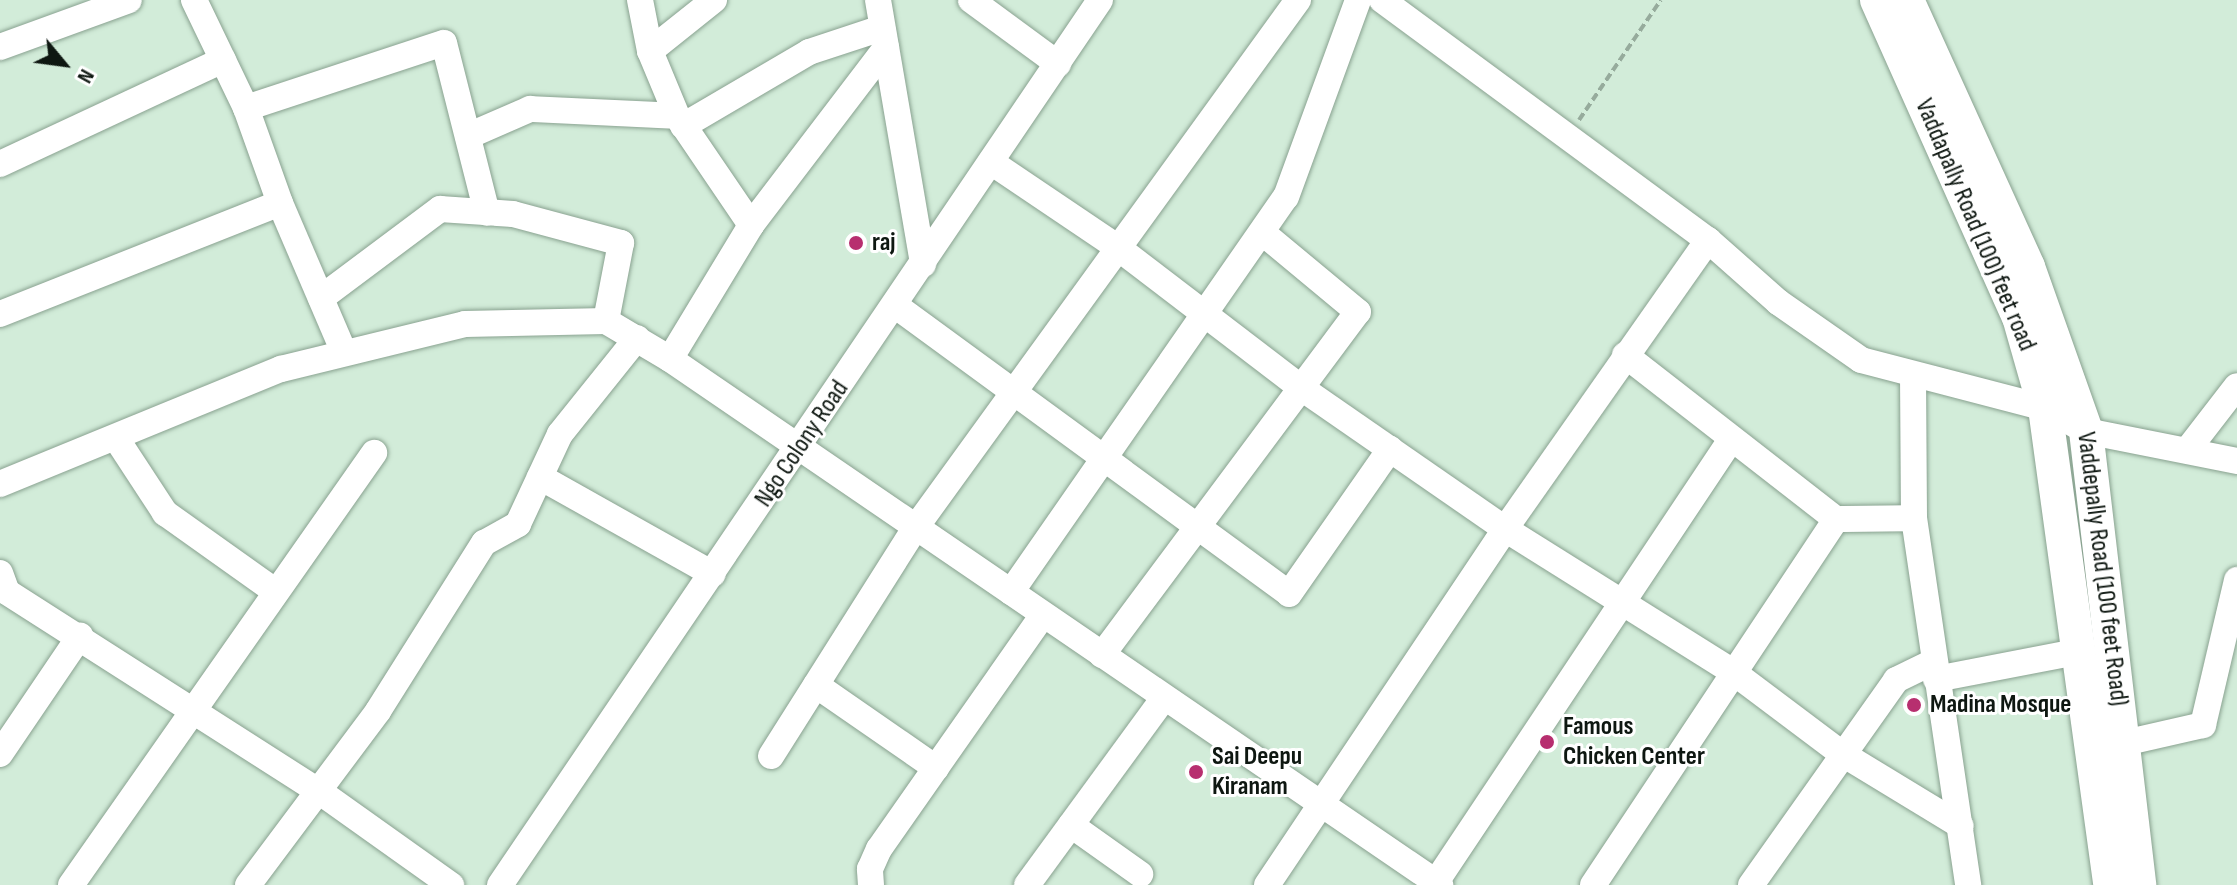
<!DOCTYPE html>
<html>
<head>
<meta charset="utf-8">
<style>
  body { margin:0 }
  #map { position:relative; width:2237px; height:885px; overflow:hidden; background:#d2ecd9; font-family:"Sofia Sans Condensed",sans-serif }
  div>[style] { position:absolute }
  .path>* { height:4px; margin-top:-2px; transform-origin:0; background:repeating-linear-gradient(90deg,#96ab9c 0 8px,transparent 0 12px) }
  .roads { filter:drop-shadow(0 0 2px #89a290) drop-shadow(0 0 2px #89a290) }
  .minor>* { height:26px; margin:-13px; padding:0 13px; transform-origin:13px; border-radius:13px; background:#fff }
  .major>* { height:34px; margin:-17px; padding:0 17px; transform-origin:17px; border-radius:17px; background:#fff }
  .dots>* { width:22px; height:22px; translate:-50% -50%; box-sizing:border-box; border:4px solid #fff; border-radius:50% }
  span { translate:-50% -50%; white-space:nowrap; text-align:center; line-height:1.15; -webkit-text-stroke:6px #fff; paint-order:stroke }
  .street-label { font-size:26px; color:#0e1711 }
  .poi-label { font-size:26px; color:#0e1711; font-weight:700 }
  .left { translate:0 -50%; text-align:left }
  .north { position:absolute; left:24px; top:24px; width:80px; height:80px; -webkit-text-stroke:6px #fff; paint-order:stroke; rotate:119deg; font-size:22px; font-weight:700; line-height:32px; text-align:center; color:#0e1711 }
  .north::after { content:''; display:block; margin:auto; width:28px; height:36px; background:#0e1711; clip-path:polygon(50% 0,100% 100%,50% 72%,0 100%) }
</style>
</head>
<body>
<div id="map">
  <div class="path">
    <i style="left:1579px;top:120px;width:145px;rotate:-55.7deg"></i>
  </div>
  <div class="roads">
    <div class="minor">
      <i style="left:194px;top:0;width:120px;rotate:64.3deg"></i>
      <i style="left:246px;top:108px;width:101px;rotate:70.3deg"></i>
      <i style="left:280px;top:203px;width:162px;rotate:66.8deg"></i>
      <i style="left:640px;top:0;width:52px;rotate:78.9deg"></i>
      <i style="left:650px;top:51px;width:70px;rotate:67.4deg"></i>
      <i style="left:677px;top:116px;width:132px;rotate:55.8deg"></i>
      <i style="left:878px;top:0;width:268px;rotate:80.3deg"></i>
      <i style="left:971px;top:0;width:108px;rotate:36.3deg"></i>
      <i style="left:1382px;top:0;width:405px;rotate:36.4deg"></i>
      <i style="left:1708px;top:240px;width:94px;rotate:41.5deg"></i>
      <i style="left:1778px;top:302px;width:101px;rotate:34.9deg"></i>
      <i style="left:1861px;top:360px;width:190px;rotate:14.6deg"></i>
      <i style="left:2045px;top:408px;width:47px;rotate:29.3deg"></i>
      <i style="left:2086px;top:431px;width:154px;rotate:11.2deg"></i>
      <i style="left:0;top:47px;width:137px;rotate:-20deg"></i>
      <i style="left:650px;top:51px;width:82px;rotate:-38.6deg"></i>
      <i style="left:246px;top:108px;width:208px;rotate:-18.2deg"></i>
      <i style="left:444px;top:43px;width:175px;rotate:75.8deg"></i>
      <i style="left:683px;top:126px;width:146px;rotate:-30.4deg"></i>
      <i style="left:809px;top:52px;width:77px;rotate:-18.2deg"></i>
      <i style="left:468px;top:136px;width:68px;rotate:-23.5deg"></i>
      <i style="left:530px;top:109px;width:147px;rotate:2.7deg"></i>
      <i style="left:991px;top:162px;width:152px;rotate:34deg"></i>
      <i style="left:1117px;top:247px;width:230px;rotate:37.4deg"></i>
      <i style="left:1300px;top:387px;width:249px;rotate:34.7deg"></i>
      <i style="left:1505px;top:529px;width:269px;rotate:32.1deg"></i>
      <i style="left:1733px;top:672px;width:135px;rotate:36.9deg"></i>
      <i style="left:1841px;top:753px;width:140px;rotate:31.3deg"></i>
      <i style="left:0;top:164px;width:246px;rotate:-25deg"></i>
      <i style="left:321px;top:298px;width:149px;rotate:-36.8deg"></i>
      <i style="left:440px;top:209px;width:73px;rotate:3.9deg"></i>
      <i style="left:513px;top:214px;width:112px;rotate:15deg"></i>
      <i style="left:621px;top:243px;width:79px;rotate:100.9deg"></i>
      <i style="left:896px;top:306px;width:487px;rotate:36.2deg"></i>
      <i style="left:1289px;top:594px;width:177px;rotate:-55.1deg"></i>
      <i style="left:0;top:314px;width:301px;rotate:-21.6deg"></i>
      <i style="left:1625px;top:355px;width:267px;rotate:37.9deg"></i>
      <i style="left:670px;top:359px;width:157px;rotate:-58.8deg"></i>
      <i style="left:751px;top:225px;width:223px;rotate:-52.7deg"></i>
      <i style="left:1913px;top:375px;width:143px;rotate:89.6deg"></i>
      <i style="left:1914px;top:518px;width:371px;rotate:81.6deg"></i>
      <i style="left:116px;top:438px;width:90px;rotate:56.8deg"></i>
      <i style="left:165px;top:513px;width:136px;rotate:35.4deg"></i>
      <i style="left:2189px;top:448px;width:78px;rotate:-52.3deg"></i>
      <i style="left:540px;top:477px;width:198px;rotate:29.3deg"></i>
      <i style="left:0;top:484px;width:304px;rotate:-22.3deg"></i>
      <i style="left:281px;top:369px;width:189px;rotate:-13.7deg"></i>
      <i style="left:465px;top:324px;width:141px;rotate:-1.2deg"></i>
      <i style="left:606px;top:321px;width:74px;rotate:30.7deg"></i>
      <i style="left:670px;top:359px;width:933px;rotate:34.34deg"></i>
      <i style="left:0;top:573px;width:20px;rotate:70deg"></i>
      <i style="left:7px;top:592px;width:371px;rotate:32.6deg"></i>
      <i style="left:320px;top:792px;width:161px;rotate:35.4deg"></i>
      <i style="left:1011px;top:592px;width:481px;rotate:-55.2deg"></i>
      <i style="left:1286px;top:197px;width:210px;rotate:-69.9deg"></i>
      <i style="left:1102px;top:655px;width:428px;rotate:-53.3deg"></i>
      <i style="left:1358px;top:312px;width:124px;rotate:-140.3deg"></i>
      <i style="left:1936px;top:679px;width:149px;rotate:-10.9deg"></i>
      <i style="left:816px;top:685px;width:146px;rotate:34.7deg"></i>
      <i style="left:2124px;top:743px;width:81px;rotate:-12.8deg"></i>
      <i style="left:2203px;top:725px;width:149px;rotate:-76.8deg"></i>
      <i style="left:0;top:754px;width:143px;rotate:-55.9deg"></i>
      <i style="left:771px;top:756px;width:271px;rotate:-57.7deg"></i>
      <i style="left:916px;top:527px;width:651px;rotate:-54.06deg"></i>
      <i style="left:1071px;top:825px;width:85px;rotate:35.4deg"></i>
      <i style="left:1436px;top:882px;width:530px;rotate:-56.31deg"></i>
      <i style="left:71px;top:885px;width:528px;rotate:-54.95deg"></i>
      <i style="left:248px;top:885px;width:217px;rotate:-53.2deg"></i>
      <i style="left:378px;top:711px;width:199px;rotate:-57.8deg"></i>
      <i style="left:484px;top:543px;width:39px;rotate:-29deg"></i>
      <i style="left:518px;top:524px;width:99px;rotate:-65deg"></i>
      <i style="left:560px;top:434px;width:123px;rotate:-51.3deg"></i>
      <i style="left:500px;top:885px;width:1069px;rotate:-55.86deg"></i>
      <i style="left:871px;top:885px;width:16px;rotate:-94deg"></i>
      <i style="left:870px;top:869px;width:22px;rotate:-66deg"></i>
      <i style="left:879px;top:849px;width:286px;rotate:-55deg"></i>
      <i style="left:1027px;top:885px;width:232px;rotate:-53.8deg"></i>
      <i style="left:1267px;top:885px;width:428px;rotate:-56.2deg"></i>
      <i style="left:1505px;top:529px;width:353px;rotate:-54.9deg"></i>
      <i style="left:1593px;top:885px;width:439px;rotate:-56.4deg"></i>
      <i style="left:1836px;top:519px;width:78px;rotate:-0.7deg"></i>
      <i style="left:1751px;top:885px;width:251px;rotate:-54.7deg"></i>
      <i style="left:1896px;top:680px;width:41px;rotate:-25.9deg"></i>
    </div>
    <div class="major">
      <i style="left:1877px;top:0;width:347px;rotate:65.9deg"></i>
      <i style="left:2019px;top:317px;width:95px;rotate:74.1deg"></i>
      <i style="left:2045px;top:408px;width:481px;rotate:82.2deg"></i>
      <i style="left:1907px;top:0;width:293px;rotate:65.6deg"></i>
      <i style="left:2028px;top:267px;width:174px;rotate:70.5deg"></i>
      <i style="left:2086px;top:431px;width:457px;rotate:83.3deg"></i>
    </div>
  </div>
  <div class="dots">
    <i style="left:856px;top:243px;background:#b72f6f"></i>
    <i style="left:1914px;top:705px;background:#b72f6f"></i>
    <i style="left:1547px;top:742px;background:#b72f6f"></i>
    <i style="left:1196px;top:772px;background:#b72f6f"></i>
  </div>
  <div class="street-label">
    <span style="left:1975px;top:225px;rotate:67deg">Vaddapally Road (100) feet road</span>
    <span style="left:802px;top:444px;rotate:-56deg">Ngo Colony Road</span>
    <span style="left:2102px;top:569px;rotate:83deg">Vaddepally Road (100 feet Road)</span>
  </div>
  <div class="poi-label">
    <span class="left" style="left:872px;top:243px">raj</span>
    <span class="left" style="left:1930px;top:705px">Madina Mosque</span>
    <span class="left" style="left:1563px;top:742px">Famous<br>Chicken Center</span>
    <span class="left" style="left:1212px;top:772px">Sai Deepu<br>Kiranam</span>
  </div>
  <div class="north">N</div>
</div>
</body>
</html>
